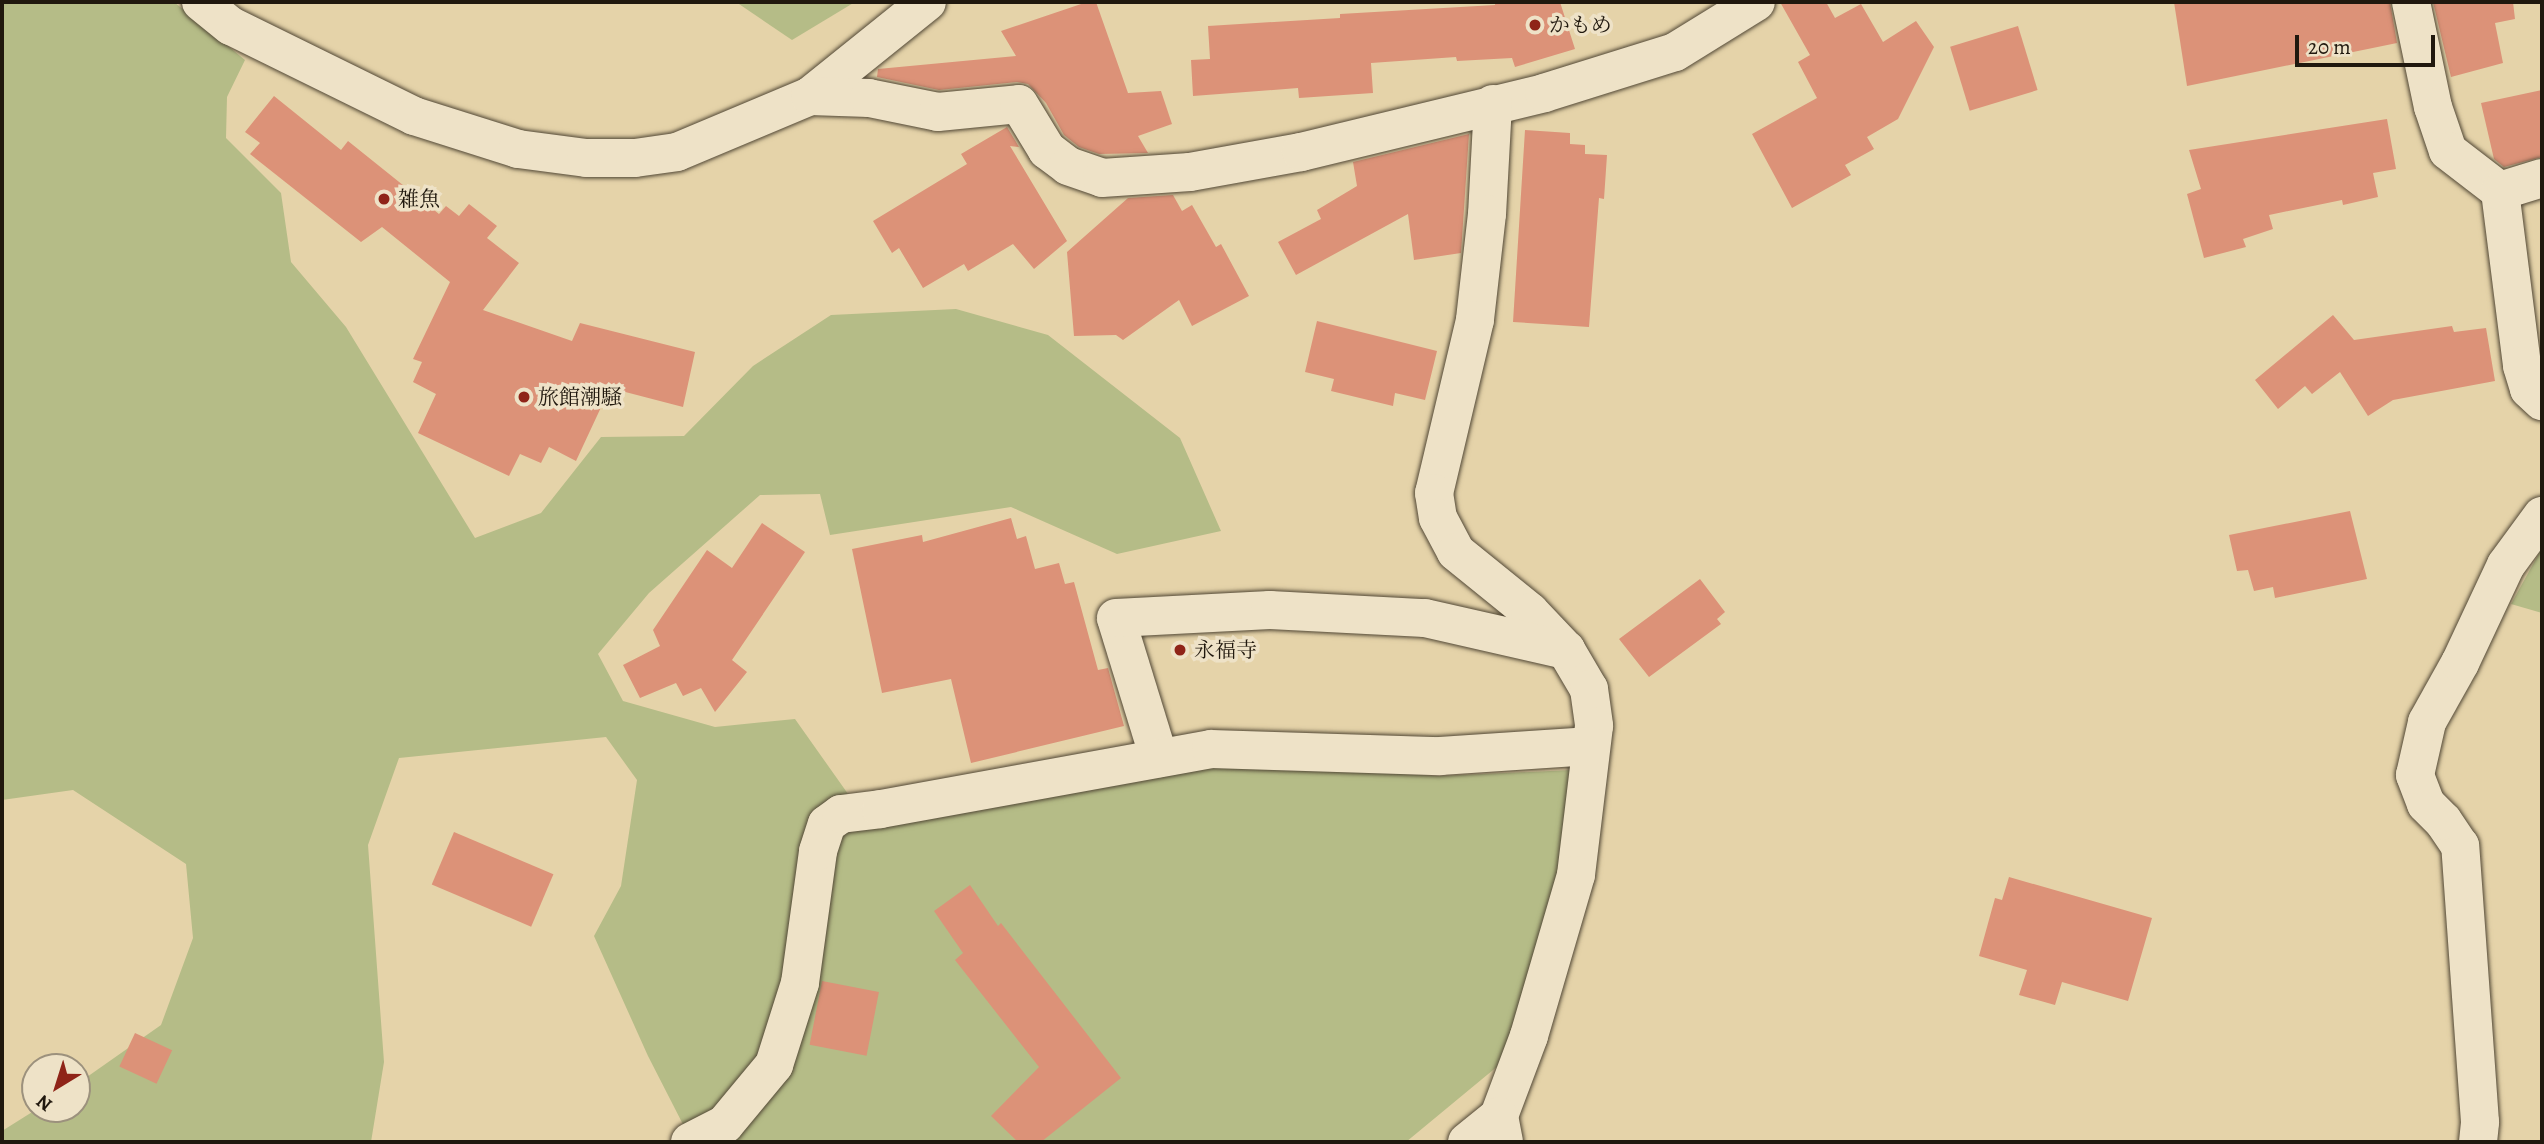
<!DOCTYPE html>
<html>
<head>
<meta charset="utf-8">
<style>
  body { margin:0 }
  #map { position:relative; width:2544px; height:1144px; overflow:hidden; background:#e5d3a9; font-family:Alegreya,"Noto Serif JP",serif }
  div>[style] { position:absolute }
  .green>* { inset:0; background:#b5bc87 }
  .building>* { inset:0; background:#dc9278; transform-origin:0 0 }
  .roads { filter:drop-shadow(0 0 2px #514735) drop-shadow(0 0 2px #514735) }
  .minor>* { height:38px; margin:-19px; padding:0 19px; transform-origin:19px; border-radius:19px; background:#eee2c7 }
  .dots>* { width:19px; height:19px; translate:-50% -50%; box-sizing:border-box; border:4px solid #eee2c7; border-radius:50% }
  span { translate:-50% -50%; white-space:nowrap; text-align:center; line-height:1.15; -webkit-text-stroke:7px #eee2c7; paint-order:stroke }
  .poi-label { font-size:21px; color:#20180e }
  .left { translate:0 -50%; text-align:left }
  .frame { position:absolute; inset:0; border:4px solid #20180e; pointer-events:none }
  .north { position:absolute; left:21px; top:1053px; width:70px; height:70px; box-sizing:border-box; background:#eee2c7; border:2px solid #9c917d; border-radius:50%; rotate:218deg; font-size:19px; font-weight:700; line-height:28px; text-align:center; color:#20180e }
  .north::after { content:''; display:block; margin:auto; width:24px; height:32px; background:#8f2418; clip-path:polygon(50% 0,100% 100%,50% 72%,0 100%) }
  .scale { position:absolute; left:2295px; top:35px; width:140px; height:32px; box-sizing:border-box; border:4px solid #20180e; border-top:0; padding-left:9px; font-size:21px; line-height:24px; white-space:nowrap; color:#20180e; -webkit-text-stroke:5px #eee2c7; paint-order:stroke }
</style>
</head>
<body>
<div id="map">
  <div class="green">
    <i style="clip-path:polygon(2px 2px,174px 2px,245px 60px,227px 97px,226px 138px,281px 193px,291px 262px,346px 327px,475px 538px,541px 513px,601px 437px,684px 436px,753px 366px,831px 315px,956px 309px,1048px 335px,1180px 438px,1221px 531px,1117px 554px,1011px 507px,830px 535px,820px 494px,760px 495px,649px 593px,598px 654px,623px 701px,715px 727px,795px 719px,870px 825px,1220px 763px,1438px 776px,1572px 770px,1563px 878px,1516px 1051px,1406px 1142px,692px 1142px,648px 1056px,594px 936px,621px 886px,637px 780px,606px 737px,399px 758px,368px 845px,384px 1062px,371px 1142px,2px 1142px,2px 1131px,37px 1109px,77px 1109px,77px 1084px,161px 1025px,193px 938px,186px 864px,73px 790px,2px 800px)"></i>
    <i style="clip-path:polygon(736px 2px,855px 2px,792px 40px)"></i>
    <i style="clip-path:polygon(2542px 548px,2542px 613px,2511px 604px)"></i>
  </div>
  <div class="building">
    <i style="clip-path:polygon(1087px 2px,1096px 2px,1128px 93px,1161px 91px,1172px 124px,1138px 136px,1148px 153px,1099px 154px,1079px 147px,1064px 135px,1046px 103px,1028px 84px,1017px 82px,939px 90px,877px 77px,878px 69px,1016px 56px,1001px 31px)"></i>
    <i style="clip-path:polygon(1495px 2px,1560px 2px,1575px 49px,1515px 67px,1512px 58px,1457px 61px,1456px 57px,1371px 63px,1373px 93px,1299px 98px,1298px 88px,1193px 96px,1191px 60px,1210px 59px,1208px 26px,1340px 18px,1340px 14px,1495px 5px)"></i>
    <i style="clip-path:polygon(1780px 2px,1826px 2px,1835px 18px,1861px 4px,1883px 42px,1916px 21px,1934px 47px,1898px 119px,1867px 137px,1874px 149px,1845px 165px,1851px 175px,1792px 208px,1752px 134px,1817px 98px,1798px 62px,1810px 55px)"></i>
    <i style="clip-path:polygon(2174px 2px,2390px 2px,2397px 43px,2187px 86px)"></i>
    <i style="clip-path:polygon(2433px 2px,2513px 2px,2515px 19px,2495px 23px,2503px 63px,2451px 77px)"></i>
    <i style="left:2018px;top:26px;width:67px;height:71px;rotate:73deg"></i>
    <i style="clip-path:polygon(2542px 90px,2542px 157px,2504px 167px,2494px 159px,2481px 103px)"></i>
    <i style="clip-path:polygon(274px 96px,341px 150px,348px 141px,439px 214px,446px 206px,459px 216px,469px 204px,497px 226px,487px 238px,519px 263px,483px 310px,572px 341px,580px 323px,695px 352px,683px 407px,610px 388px,576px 461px,549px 447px,541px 463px,520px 454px,509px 476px,418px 433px,436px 394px,413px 382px,422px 362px,413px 359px,450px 282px,382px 227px,361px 242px,250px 154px,260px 143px,245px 132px)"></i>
    <i style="clip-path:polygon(2387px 119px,2396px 169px,2373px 173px,2378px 197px,2343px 205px,2342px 200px,2269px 215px,2273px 229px,2243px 239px,2246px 247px,2204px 258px,2187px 194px,2201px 189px,2189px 150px)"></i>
    <i style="clip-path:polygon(1007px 127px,1019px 147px,1010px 146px,1067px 241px,1034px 269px,1013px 244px,968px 271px,964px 264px,923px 288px,899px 248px,892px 253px,873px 221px,967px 164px,961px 154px)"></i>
    <i style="clip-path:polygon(1525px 130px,1570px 133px,1570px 144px,1585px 145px,1585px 154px,1607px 155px,1604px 199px,1599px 198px,1589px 327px,1513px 322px)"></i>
    <i style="clip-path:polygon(1469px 134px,1461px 253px,1414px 260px,1408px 214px,1296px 275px,1278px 242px,1321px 219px,1317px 210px,1357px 186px,1353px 162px)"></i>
    <i style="clip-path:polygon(1173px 195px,1182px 211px,1192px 205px,1216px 247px,1221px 244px,1249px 296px,1192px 326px,1179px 300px,1123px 340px,1116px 335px,1074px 336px,1067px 252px,1128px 198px)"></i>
    <i style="clip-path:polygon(2333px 315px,2354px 340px,2452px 326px,2454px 332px,2486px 328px,2495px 381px,2393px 400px,2368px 416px,2340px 372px,2312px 394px,2305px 386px,2278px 409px,2255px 380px)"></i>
    <i style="clip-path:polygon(1317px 321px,1437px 351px,1425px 400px,1395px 393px,1393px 406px,1331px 391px,1334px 379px,1305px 372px)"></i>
    <i style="clip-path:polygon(2350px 511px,2367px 579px,2275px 598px,2273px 587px,2254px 591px,2248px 570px,2237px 571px,2229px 535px)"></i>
    <i style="clip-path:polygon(1011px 518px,1017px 539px,1026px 536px,1035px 569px,1059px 563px,1065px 584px,1074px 582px,1098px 670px,1108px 668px,1124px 726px,971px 763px,951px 679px,882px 693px,852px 549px,922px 535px,923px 542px)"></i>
    <i style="clip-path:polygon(762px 523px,805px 552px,732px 660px,747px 672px,715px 712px,701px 688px,683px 696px,676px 683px,640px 698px,623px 665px,660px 646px,653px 630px,707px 550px,732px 568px)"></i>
    <i style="clip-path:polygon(1700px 579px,1725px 612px,1717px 619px,1721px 624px,1649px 677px,1619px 639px)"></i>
    <i style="left:454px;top:832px;width:108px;height:57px;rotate:23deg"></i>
    <i style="clip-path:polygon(2009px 877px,2152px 918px,2128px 1001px,2062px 982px,2055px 1005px,2019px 995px,2027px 970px,1979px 956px,1995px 898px,2002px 900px)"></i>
    <i style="clip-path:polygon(970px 885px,998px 926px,1001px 923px,1121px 1078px,1041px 1142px,1018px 1142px,991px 1116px,1039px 1067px,955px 960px,963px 953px,934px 911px)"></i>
    <i style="left:822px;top:981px;width:58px;height:65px;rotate:11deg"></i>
    <i style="left:135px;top:1033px;width:41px;height:37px;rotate:25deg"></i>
  </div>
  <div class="roads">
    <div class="minor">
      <i style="left:201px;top:2px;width:38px;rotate:39deg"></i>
      <i style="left:231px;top:26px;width:204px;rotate:26.2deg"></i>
      <i style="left:414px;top:116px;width:109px;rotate:17.6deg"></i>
      <i style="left:518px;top:149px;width:69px;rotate:7.5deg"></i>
      <i style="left:586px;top:158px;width:49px"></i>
      <i style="left:635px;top:158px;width:42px;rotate:-8.1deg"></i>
      <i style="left:677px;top:152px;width:144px;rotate:-22.8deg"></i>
      <i style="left:810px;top:96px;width:150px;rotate:-38.8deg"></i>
      <i style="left:2411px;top:2px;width:107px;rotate:78.2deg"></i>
      <i style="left:2433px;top:107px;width:46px;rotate:71.2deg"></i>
      <i style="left:2448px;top:151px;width:66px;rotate:37.6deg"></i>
      <i style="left:2500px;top:191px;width:176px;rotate:82.8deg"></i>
      <i style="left:2522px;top:366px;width:24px;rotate:73deg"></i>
      <i style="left:2529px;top:389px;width:18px;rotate:43deg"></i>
      <i style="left:810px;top:96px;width:59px;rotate:1.9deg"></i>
      <i style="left:869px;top:98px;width:70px;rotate:11.5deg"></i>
      <i style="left:938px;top:112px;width:81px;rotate:-5.6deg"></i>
      <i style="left:1019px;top:104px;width:54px;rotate:58.7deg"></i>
      <i style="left:1047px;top:150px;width:26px;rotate:37deg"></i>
      <i style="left:1068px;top:166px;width:36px;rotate:19deg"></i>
      <i style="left:1102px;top:178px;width:88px;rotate:-3.9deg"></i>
      <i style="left:1190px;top:172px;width:113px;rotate:-10.2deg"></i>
      <i style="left:1301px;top:152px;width:250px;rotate:-13.6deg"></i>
      <i style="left:1544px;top:93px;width:137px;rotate:-17.4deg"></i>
      <i style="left:1675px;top:52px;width:95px;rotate:-31.7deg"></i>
      <i style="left:1493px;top:104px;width:110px;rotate:93.1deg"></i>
      <i style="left:1487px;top:214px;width:107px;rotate:96.5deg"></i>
      <i style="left:1475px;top:320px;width:178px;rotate:103.3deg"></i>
      <i style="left:1434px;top:493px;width:25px;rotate:81deg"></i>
      <i style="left:1438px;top:518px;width:38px;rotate:62deg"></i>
      <i style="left:1456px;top:552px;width:95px;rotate:39deg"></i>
      <i style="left:1530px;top:612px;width:52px;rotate:46.5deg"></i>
      <i style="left:1566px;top:650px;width:45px;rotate:59.5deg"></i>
      <i style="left:1589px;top:689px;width:37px;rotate:82deg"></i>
      <i style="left:1594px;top:726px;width:150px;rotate:96.9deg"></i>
      <i style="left:1576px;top:875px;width:168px;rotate:106.3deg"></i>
      <i style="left:1529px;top:1036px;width:85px;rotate:110.6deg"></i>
      <i style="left:1499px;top:1116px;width:26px;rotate:79deg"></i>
      <i style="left:2500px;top:191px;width:44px;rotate:-17.2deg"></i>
      <i style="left:1159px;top:758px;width:146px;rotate:-107.1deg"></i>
      <i style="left:1116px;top:618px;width:154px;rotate:-3deg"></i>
      <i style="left:1270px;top:610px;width:155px;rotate:3deg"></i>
      <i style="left:1425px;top:618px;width:145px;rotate:12.8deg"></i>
      <i style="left:690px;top:1142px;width:39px;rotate:-27deg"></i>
      <i style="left:725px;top:1124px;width:77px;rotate:-50.3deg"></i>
      <i style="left:774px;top:1065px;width:86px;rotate:-72.4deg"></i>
      <i style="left:800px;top:983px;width:133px;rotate:-82.2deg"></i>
      <i style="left:818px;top:851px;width:28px;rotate:-72deg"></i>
      <i style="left:827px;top:824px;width:17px;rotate:-36deg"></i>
      <i style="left:841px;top:814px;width:40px;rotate:-7.1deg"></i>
      <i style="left:881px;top:809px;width:335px;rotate:-10.3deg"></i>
      <i style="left:1211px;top:749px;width:229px;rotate:1.8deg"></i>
      <i style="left:1440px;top:756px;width:151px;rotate:-3.8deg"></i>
      <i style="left:1467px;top:1142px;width:41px;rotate:-39.1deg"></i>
      <i style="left:2478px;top:1142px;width:20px;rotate:-84deg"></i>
      <i style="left:2480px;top:1122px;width:277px;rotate:-94.1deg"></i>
      <i style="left:2460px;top:846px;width:30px;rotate:-124deg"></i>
      <i style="left:2443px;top:821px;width:24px;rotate:-135deg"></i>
      <i style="left:2426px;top:804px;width:31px;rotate:-111deg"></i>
      <i style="left:2415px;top:775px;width:54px;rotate:-77.2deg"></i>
      <i style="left:2427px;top:722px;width:68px;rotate:-60.8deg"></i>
      <i style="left:2460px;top:663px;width:108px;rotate:-64.9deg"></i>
      <i style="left:2506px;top:565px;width:61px;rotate:-53.7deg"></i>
    </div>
  </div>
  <div class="dots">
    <i style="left:1535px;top:25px;background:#8f2418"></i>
    <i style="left:384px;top:199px;background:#8f2418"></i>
    <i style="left:524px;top:397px;background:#8f2418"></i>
    <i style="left:1180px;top:650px;background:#8f2418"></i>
  </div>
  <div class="poi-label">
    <span class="left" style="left:1549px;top:25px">かもめ</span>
    <span class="left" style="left:398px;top:199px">雑魚</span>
    <span class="left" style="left:538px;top:397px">旅館潮騒</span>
    <span class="left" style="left:1194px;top:650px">永福寺</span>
  </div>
  <div class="frame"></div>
  <div class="north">N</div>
  <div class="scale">20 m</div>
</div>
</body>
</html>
